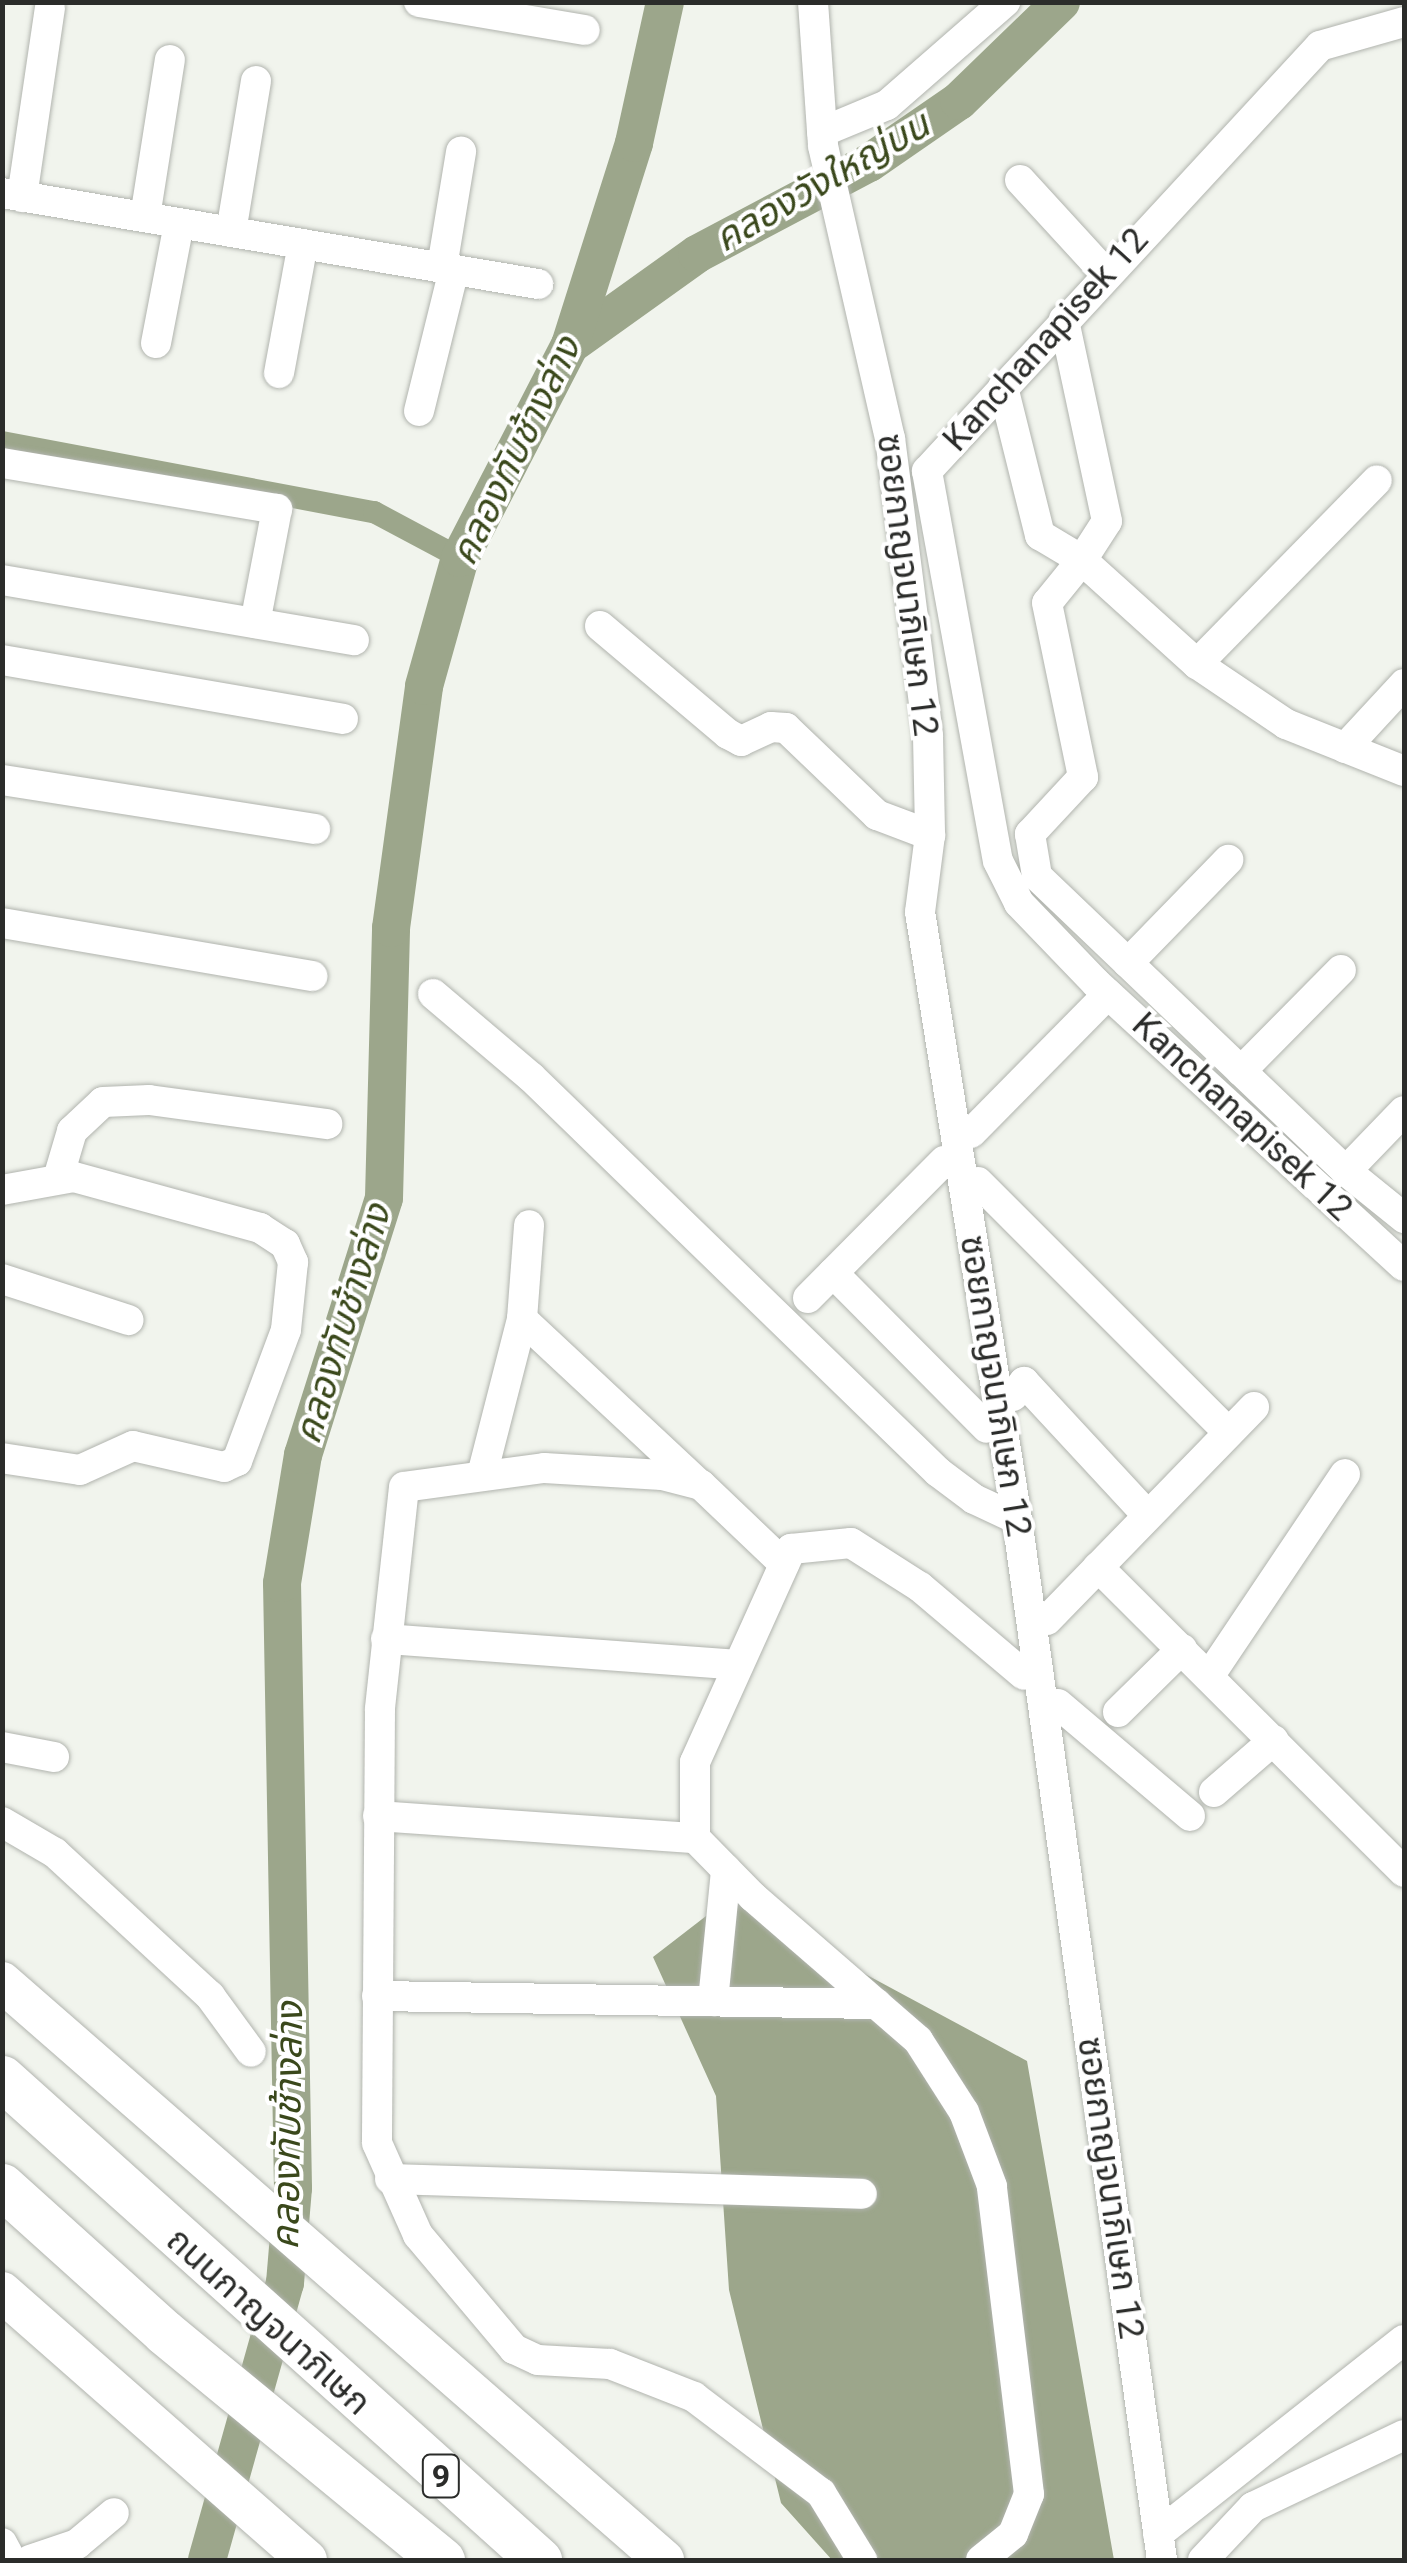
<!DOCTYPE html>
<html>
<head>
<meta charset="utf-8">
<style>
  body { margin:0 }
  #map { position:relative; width:1407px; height:2563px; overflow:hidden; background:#f1f4ed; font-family:Roboto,"Noto Sans Thai",sans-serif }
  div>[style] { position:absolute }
  .water>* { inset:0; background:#9ca68b }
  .canal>* { height:22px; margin:-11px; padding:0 11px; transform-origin:11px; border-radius:11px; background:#9ca68b }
  .river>* { height:38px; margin:-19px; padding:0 19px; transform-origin:19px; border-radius:19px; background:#9ca68b }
  .roads { filter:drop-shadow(0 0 2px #b1b4ae) drop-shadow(0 0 2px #b1b4ae) }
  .minor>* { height:30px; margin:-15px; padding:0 15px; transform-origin:15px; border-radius:15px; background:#fff }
  .major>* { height:40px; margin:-20px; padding:0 20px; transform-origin:20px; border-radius:20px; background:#fff }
  .highway>* { height:45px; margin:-22.5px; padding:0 22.5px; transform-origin:22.5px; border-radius:22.5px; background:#fff }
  span { translate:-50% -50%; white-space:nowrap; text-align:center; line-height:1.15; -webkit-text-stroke:8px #fff; paint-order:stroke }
  .shield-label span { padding:2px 8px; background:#fff; border:2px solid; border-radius:8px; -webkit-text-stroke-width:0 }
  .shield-label { font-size:32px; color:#2b2c2a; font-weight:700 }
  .street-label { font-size:35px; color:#2b2c2a }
  .water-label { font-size:38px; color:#3a481b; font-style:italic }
  .frame { position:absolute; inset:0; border:5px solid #2b2c2a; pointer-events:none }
</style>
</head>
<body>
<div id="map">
  <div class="water">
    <i style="clip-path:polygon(754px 1879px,798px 1938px,1027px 2061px,1114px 2560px,832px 2560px,781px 2503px,729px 2290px,716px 2096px,653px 1957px)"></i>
  </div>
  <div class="canal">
    <i style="left:2px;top:442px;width:379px;rotate:10.7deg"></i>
    <i style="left:374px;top:512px;width:98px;rotate:28.1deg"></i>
  </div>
  <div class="river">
    <i style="left:570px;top:345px;width:156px;rotate:-35.6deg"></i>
    <i style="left:697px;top:254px;width:195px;rotate:-27.9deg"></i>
    <i style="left:869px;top:163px;width:109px;rotate:-34.6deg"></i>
    <i style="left:959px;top:101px;width:142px;rotate:-44.1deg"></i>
    <i style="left:207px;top:2560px;width:288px;rotate:-74.3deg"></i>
    <i style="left:285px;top:2283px;width:95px;rotate:-85.2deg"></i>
    <i style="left:293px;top:2188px;width:605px;rotate:-91.04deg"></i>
    <i style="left:282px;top:1583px;width:130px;rotate:-80.7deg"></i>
    <i style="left:303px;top:1455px;width:269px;rotate:-72.5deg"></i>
    <i style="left:384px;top:1198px;width:270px;rotate:-88.5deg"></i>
    <i style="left:391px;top:928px;width:244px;rotate:-82.2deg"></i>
    <i style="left:424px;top:686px;width:133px;rotate:-74.3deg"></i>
    <i style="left:460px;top:558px;width:240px;rotate:-62.7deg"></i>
    <i style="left:570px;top:345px;width:212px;rotate:-72.4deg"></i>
    <i style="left:634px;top:143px;width:144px;rotate:-77.6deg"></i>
  </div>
  <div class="roads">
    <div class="minor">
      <i style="left:419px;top:2px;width:168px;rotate:9.6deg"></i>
      <i style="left:813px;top:2px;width:144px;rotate:86deg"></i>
      <i style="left:823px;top:146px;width:300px;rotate:77.1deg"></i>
      <i style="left:890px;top:438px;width:300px;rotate:82.7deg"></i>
      <i style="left:928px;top:736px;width:99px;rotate:88.8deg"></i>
      <i style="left:930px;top:835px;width:78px;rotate:97.4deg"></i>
      <i style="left:920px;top:912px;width:615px;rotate:80.92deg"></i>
      <i style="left:1017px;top:1519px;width:1051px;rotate:82.07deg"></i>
      <i style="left:1404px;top:22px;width:87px;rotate:164.1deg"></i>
      <i style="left:1320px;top:46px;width:579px;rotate:132.76deg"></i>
      <i style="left:927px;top:471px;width:396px;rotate:79.7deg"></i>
      <i style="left:998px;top:861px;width:47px;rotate:63.4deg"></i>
      <i style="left:1019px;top:903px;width:111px;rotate:46.1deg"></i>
      <i style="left:1096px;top:983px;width:418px;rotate:42.6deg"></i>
      <i style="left:822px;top:132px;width:70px;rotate:-22.6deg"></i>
      <i style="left:887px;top:105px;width:157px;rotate:-41.1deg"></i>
      <i style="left:1020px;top:180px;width:127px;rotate:47.5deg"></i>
      <i style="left:2px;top:193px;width:544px;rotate:9.64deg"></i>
      <i style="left:22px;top:197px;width:192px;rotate:-81.6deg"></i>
      <i style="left:145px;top:217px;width:159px;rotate:-81deg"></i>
      <i style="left:231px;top:232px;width:153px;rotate:-80.6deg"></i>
      <i style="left:442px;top:267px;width:117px;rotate:-80.6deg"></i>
      <i style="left:156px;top:343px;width:122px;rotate:-79.1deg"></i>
      <i style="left:279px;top:373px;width:131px;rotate:-79.5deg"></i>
      <i style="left:1003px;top:387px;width:153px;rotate:76deg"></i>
      <i style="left:1040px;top:535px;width:49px;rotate:30.8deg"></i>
      <i style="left:1082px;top:560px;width:46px;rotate:-57.3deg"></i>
      <i style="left:1107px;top:521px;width:206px;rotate:-102.1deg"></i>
      <i style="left:419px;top:411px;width:145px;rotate:-76.1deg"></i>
      <i style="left:2px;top:463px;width:279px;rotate:9.5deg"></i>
      <i style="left:277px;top:509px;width:116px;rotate:100.9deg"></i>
      <i style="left:2px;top:580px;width:357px;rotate:9.7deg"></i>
      <i style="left:600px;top:626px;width:167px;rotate:40.2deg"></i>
      <i style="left:728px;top:734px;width:15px;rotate:28deg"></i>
      <i style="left:741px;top:741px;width:33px;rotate:-25deg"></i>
      <i style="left:771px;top:727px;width:15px;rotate:4deg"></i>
      <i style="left:786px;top:728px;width:126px;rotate:43.7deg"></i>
      <i style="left:877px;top:815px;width:57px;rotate:20.7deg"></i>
      <i style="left:2px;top:660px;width:346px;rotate:9.8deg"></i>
      <i style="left:1197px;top:664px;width:257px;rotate:-45.6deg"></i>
      <i style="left:1345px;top:748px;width:87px;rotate:-47.3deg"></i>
      <i style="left:1404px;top:771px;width:127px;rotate:-158.3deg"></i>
      <i style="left:1286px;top:724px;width:107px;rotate:-146deg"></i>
      <i style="left:1197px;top:664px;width:155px;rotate:-137.9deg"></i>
      <i style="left:1082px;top:560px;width:55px;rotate:129.1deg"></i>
      <i style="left:1047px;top:603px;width:178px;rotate:78.3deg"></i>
      <i style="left:1083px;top:777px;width:78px;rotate:132.9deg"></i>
      <i style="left:1030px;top:834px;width:43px;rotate:80.5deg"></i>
      <i style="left:1037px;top:876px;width:427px;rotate:43.7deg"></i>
      <i style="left:1346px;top:1171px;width:75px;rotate:39deg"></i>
      <i style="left:2px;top:780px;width:317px;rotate:8.9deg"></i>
      <i style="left:2px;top:923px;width:315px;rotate:9.7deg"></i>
      <i style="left:1128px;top:963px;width:144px;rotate:-45.8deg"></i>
      <i style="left:433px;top:994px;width:128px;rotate:40.3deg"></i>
      <i style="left:531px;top:1077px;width:567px;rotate:44.14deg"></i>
      <i style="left:938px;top:1472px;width:45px;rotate:36.9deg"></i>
      <i style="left:974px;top:1499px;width:47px;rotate:24.9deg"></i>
      <i style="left:1241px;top:1071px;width:142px;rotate:-45.3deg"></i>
      <i style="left:971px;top:1133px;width:195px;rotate:-45.4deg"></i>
      <i style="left:1346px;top:1171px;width:83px;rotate:-46deg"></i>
      <i style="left:59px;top:1175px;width:46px;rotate:-73.5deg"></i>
      <i style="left:72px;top:1131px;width:42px;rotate:-43.1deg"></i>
      <i style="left:103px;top:1102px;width:46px;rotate:-2.5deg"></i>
      <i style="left:149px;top:1100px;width:180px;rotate:7.7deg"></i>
      <i style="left:978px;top:1182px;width:352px;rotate:45deg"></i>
      <i style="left:2px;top:1190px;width:73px;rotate:-10.2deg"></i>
      <i style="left:74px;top:1177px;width:193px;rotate:15.3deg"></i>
      <i style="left:260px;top:1228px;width:30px;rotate:33deg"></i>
      <i style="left:285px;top:1244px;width:20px;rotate:66deg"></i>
      <i style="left:293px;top:1262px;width:68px;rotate:95.9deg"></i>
      <i style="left:286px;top:1330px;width:140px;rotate:110.5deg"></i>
      <i style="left:237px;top:1461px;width:14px;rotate:155deg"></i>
      <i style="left:224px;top:1467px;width:93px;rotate:-167deg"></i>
      <i style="left:133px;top:1446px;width:58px;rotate:155.6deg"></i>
      <i style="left:80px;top:1470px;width:79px;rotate:-171.3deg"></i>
      <i style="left:833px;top:1273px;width:218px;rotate:45.2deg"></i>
      <i style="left:2px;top:1279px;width:133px;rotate:18deg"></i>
      <i style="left:808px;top:1298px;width:193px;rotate:-45.2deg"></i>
      <i style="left:522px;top:1319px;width:241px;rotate:43deg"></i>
      <i style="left:1013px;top:1396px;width:18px;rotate:-52deg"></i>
      <i style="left:1024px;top:1382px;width:181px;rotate:47.2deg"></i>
      <i style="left:482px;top:1475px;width:161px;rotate:-75.6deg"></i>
      <i style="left:522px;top:1319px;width:94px;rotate:-85.7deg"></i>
      <i style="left:784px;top:1564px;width:115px;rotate:-136.4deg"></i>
      <i style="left:701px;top:1485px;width:40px;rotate:-165.6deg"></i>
      <i style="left:662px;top:1475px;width:118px;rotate:-176.6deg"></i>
      <i style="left:544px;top:1468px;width:141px;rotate:172.3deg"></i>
      <i style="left:404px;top:1487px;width:223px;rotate:96.2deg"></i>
      <i style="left:380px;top:1709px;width:434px;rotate:90.4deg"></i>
      <i style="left:377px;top:2143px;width:101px;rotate:66deg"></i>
      <i style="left:418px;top:2235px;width:149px;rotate:49.9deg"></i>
      <i style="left:514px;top:2349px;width:26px;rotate:25deg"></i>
      <i style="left:538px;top:2360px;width:72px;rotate:3.2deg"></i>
      <i style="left:610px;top:2364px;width:90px;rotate:21.4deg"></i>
      <i style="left:694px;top:2397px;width:159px;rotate:37.1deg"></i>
      <i style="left:821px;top:2493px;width:79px;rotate:58.5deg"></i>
      <i style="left:1098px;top:1567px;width:432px;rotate:44.9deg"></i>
      <i style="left:1047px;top:1620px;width:297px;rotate:-45.8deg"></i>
      <i style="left:386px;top:1639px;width:352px;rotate:4.2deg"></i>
      <i style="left:1210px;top:1675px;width:242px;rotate:-56.1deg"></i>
      <i style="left:1058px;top:1704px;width:173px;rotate:40.3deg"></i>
      <i style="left:1118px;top:1712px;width:90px;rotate:-44.5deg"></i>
      <i style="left:2px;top:1747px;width:53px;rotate:10.9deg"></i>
      <i style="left:1214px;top:1792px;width:79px;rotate:-40.9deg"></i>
      <i style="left:378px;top:1816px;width:318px;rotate:4deg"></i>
      <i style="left:2px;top:1822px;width:61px;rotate:30.3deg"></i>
      <i style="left:55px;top:1853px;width:211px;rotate:42.7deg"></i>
      <i style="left:210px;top:1996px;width:69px;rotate:53.8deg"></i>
      <i style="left:377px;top:1996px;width:500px;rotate:0.92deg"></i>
      <i style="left:713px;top:2001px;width:132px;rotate:-84.3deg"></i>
      <i style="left:390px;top:2179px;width:472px;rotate:1.8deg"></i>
      <i style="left:1158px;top:2534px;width:313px;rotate:-38.3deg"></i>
      <i style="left:2px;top:2543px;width:19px;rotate:62deg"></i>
      <i style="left:30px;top:2560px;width:50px;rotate:-18.8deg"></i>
      <i style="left:77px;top:2544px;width:48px;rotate:-40deg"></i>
      <i style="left:981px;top:2560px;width:41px;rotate:-39.1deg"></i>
      <i style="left:1013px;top:2534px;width:43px;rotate:-68.2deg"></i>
      <i style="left:1029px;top:2494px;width:310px;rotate:-96.9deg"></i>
      <i style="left:992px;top:2186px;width:79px;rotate:-110.7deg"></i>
      <i style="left:964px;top:2112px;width:85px;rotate:-122.6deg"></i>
      <i style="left:918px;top:2040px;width:218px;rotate:-139.1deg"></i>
      <i style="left:753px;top:1897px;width:83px;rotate:-134.5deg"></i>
      <i style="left:695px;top:1838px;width:76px;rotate:-90deg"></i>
      <i style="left:695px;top:1762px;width:234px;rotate:-65.7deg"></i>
      <i style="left:791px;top:1549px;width:60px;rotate:-5.7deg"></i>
      <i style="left:851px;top:1543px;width:82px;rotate:32.5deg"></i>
      <i style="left:920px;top:1587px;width:136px;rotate:40.2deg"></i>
      <i style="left:1203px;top:2560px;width:73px;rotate:-46.7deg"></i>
      <i style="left:1253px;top:2507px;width:167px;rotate:-25.5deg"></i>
    </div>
    <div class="major">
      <i style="left:2px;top:1982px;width:879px;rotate:41.12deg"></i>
      <i style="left:2px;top:2292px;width:406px;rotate:41.3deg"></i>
    </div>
    <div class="highway">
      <i style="left:2px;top:2078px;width:722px;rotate:41.91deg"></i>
      <i style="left:2px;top:2186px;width:218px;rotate:42deg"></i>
      <i style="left:164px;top:2332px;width:360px;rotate:39.4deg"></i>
    </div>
  </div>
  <div class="shield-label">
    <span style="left:441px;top:2476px">9</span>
  </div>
  <div class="street-label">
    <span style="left:1046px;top:340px;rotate:-48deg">Kanchanapisek 12</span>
    <span style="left:907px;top:585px;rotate:83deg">ซอยกาญจนาภิเษก 12</span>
    <span style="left:1242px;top:1117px;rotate:43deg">Kanchanapisek 12</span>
    <span style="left:995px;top:1386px;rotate:81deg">ซอยกาญจนาภิเษก 12</span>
    <span style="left:1110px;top:2188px;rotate:82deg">ซอยกาญจนาภิเษก 12</span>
    <span style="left:268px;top:2322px;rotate:42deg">ถนนกาญจนาภิเษก</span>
  </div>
  <div class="water-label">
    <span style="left:822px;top:182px;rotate:-30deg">คลองวังใหญ่บน</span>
    <span style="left:516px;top:451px;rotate:-64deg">คลองทับช้างล่าง</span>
    <span style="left:343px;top:1324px;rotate:-73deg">คลองทับช้างล่าง</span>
    <span style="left:288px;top:2126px;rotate:-89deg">คลองทับช้างล่าง</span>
  </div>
  <div class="frame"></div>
</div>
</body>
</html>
